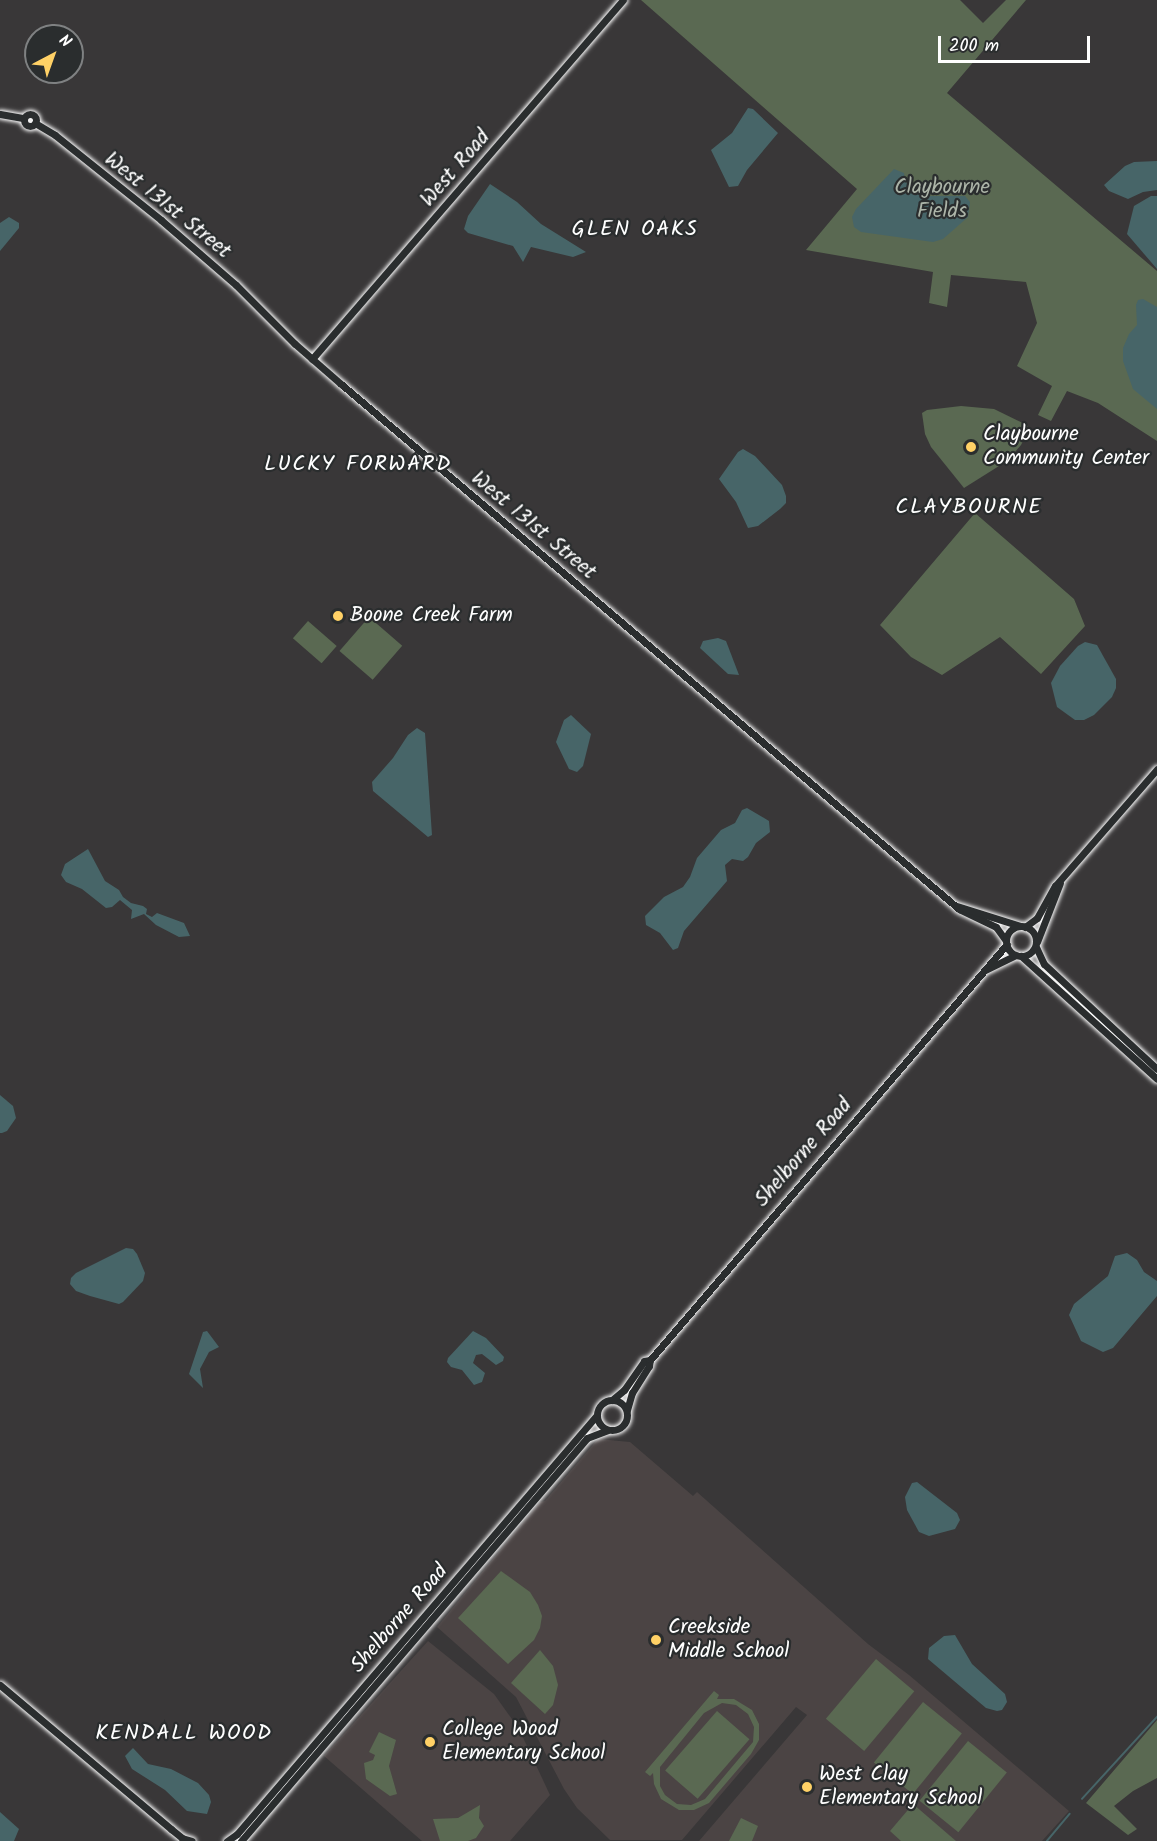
<!DOCTYPE html>
<html>
<head>
<meta charset="utf-8">
<style>
  body { margin:0 }
  #map { position:relative; width:1157px; height:1841px; overflow:hidden; background:#393738; font-family:Kalam,sans-serif }
  div>[style] { position:absolute }
  .built>* { inset:0; background:#4b4444 }
  .green>* { inset:0; background:#5a6952; transform-origin:0 0 }
  .water>* { inset:0; background:#476568 }
  .stream>* { height:1.5px; margin:-0.75px; padding:0 0.75px; transform-origin:0.75px; border-radius:0.75px; background:#476568 }
  .roads { filter:drop-shadow(0 0 2px #fff) drop-shadow(0 0 2px #fff) }
  .secondary>* { height:7px; margin:-3.5px; padding:0 3.5px; transform-origin:3.5px; border-radius:3.5px; background:#2a2d2e }
  .secondary>.ring { margin:-3.5px; padding:0; box-sizing:content-box; background:none; border:7px solid #2a2d2e; border-radius:50% }
  .dots>* { width:16px; height:16px; translate:-50% -50%; box-sizing:border-box; border:3px solid #2a2d2e; border-radius:50% }
  span { translate:-50% -50%; white-space:nowrap; text-align:center; line-height:1.15; -webkit-text-stroke:4.5px #2a2d2e; paint-order:stroke }
  .street-label { font-size:21px; color:#fff }
  .park-label { font-size:21px; color:#acb4a8 }
  .poi-label { font-size:21px; color:#fff }
  .left { translate:0 -50%; text-align:left }
  .neighbourhood-label { font-size:22px; color:#fff; letter-spacing:1.5px }
  .north { position:absolute; left:24px; top:24px; width:60px; height:60px; box-sizing:border-box; background:#2a2d2e; border:2px solid #7f8182; border-radius:50%; rotate:41deg; font-size:16px; font-weight:700; line-height:24px; text-align:center; color:#fff }
  .north::after { content:''; display:block; margin:auto; width:21px; height:27px; background:#ffd166; clip-path:polygon(50% 0,100% 100%,50% 72%,0 100%) }
  .scale { position:absolute; left:938px; top:36px; width:152px; height:27px; box-sizing:border-box; border:3px solid #fff; border-top:0; padding-left:8px; font-size:18px; line-height:21px; white-space:nowrap; color:#fff; -webkit-text-stroke:4px #2a2d2e; paint-order:stroke }
</style>
</head>
<body>
<div id="map">
  <div class="built">
    <i style="clip-path:polygon(598px 1439px,630px 1442px,693px 1496px,697px 1492px,868px 1644px,909px 1675px,1069px 1811px,1042px 1841px,699px 1841px,807px 1715px,796px 1707px,682px 1840px,610px 1840px,577px 1808px,564px 1789px,516px 1697px,437px 1627px,540px 1502px,545px 1501px)"></i>
    <i style="clip-path:polygon(428px 1641px,494px 1694px,519px 1729px,550px 1795px,510px 1841px,422px 1841px,324px 1756px)"></i>
  </div>
  <div class="green">
    <i style="clip-path:polygon(641px 0,960px 0,983px 23px,1006px 0,1026px 0,947px 93px,1157px 271px,1157px 441px,1098px 403px,1067px 391px,1051px 421px,1038px 415px,1052px 386px,1017px 366px,1037px 323px,1026px 282px,951px 275px,947px 307px,929px 303px,933px 272px,806px 250px,857px 189px)"></i>
    <i style="clip-path:polygon(961px 406px,994px 409px,1027px 425px,1029px 429px,1021px 445px,1007px 461px,964px 488px,931px 447px,925px 434px,922px 413px,927px 410px)"></i>
    <i style="clip-path:polygon(975px 513px,1074px 599px,1085px 626px,1041px 674px,1000px 637px,942px 675px,911px 657px,880px 625px)"></i>
    <i style="left:369px;top:617px;width:44px;height:45px;rotate:41deg"></i>
    <i style="left:308px;top:621px;width:38px;height:23px;rotate:41deg"></i>
    <i style="clip-path:polygon(501px 1571px,530px 1592px,538px 1605px,542px 1616px,540px 1628px,534px 1640px,508px 1664px,458px 1618px)"></i>
    <i style="clip-path:polygon(540px 1650px,553px 1666px,558px 1685px,553px 1705px,545px 1714px,511px 1683px)"></i>
    <i style="left:876px;top:1659px;width:50px;height:78px;rotate:40deg"></i>
    <i style="clip-path:polygon(evenodd,714px 1691px,719px 1695px,717px 1699px,734px 1699px,752px 1710px,759px 1724px,759px 1740px,751px 1754px,709px 1803px,694px 1810px,679px 1810px,661px 1799px,654px 1784px,653px 1773px,650px 1776px,645px 1772px,714px 1691px,722px 1703px,736px 1705px,748px 1714px,754px 1727px,753px 1742px,705px 1799px,691px 1805px,677px 1804px,665px 1795px,660px 1786px,660px 1767px,704px 1713px,722px 1703px)"></i>
    <i style="left:923px;top:1702px;width:50px;height:78px;rotate:39deg"></i>
    <i style="left:717px;top:1711px;width:43px;height:79px;rotate:41deg"></i>
    <i style="clip-path:polygon(1157px 1720px,1157px 1778px,1133px 1791px,1114px 1806px,1137px 1829px,1128px 1835px,1086px 1803px)"></i>
    <i style="clip-path:polygon(379px 1732px,396px 1740px,389px 1766px,397px 1794px,390px 1796px,366px 1779px,364px 1763px,373px 1760px,375px 1755px,369px 1752px)"></i>
    <i style="left:968px;top:1741px;width:50px;height:77px;rotate:39deg"></i>
    <i style="clip-path:polygon(913px 1804px,956px 1841px,901px 1841px,890px 1831px)"></i>
    <i style="clip-path:polygon(480px 1805px,479px 1818px,484px 1826px,476px 1838px,468px 1841px,440px 1841px,433px 1819px,458px 1818px)"></i>
    <i style="clip-path:polygon(741px 1818px,758px 1826px,752px 1841px,729px 1841px)"></i>
  </div>
  <div class="water">
    <i style="clip-path:polygon(748px 108px,753px 109px,778px 133px,747px 170px,738px 186px,729px 187px,711px 150px,732px 133px)"></i>
    <i style="clip-path:polygon(1157px 161px,1157px 190px,1143px 192px,1128px 199px,1109px 191px,1104px 185px,1125px 166px,1134px 162px)"></i>
    <i style="clip-path:polygon(894px 169px,904px 173px,905px 181px,917px 193px,929px 196px,965px 196px,970px 202px,968px 217px,943px 239px,933px 242px,861px 232px,854px 227px,852px 217px,856px 209px)"></i>
    <i style="clip-path:polygon(490px 184px,517px 202px,541px 224px,586px 252px,573px 257px,531px 247px,523px 262px,513px 246px,468px 233px,464px 229px,468px 216px)"></i>
    <i style="clip-path:polygon(1151px 196px,1157px 196px,1157px 269px,1127px 234px,1134px 206px)"></i>
    <i style="clip-path:polygon(9px 217px,19px 223px,19px 228px,0 251px,0 223px)"></i>
    <i style="clip-path:polygon(1143px 299px,1157px 307px,1157px 409px,1133px 389px,1123px 361px,1123px 348px,1129px 334px,1137px 325px,1136px 305px,1138px 300px)"></i>
    <i style="clip-path:polygon(743px 449px,755px 456px,782px 485px,786px 496px,786px 503px,780px 509px,758px 526px,748px 528px,736px 502px,719px 479px,738px 452px)"></i>
    <i style="clip-path:polygon(718px 638px,726px 641px,739px 675px,728px 674px,700px 648px,703px 641px)"></i>
    <i style="clip-path:polygon(1085px 642px,1097px 645px,1116px 679px,1116px 688px,1112px 697px,1094px 715px,1084px 720px,1075px 720px,1057px 707px,1051px 683px,1060px 666px,1078px 646px)"></i>
    <i style="clip-path:polygon(571px 715px,591px 734px,583px 766px,577px 772px,569px 769px,556px 742px,564px 720px)"></i>
    <i style="clip-path:polygon(417px 728px,425px 733px,432px 835px,428px 837px,373px 791px,372px 782px,393px 758px,408px 735px)"></i>
    <i style="clip-path:polygon(747px 808px,769px 821px,770px 832px,756px 843px,748px 857px,743px 861px,732px 859px,725px 865px,727px 881px,684px 931px,678px 948px,673px 950px,660px 933px,646px 925px,645px 916px,664px 897px,683px 887px,690px 877px,697px 858px,721px 830px,735px 823px,742px 810px)"></i>
    <i style="clip-path:polygon(88px 849px,105px 881px,119px 890px,123px 897px,131px 903px,143px 906px,147px 909px,146px 914px,152px 917px,157px 913px,184px 923px,190px 936px,179px 937px,156px 925px,144px 914px,131px 919px,132px 910px,120px 900px,112px 907px,106px 908px,82px 889px,66px 882px,61px 875px,65px 864px)"></i>
    <i style="clip-path:polygon(0 1095px,13px 1106px,16px 1118px,7px 1131px,2px 1133px,0 1133px)"></i>
    <i style="clip-path:polygon(126px 1248px,133px 1249px,137px 1254px,145px 1273px,143px 1281px,123px 1302px,119px 1304px,90px 1296px,76px 1291px,70px 1284px,71px 1278px,76px 1273px)"></i>
    <i style="clip-path:polygon(1127px 1253px,1137px 1260px,1144px 1272px,1157px 1281px,1157px 1296px,1113px 1348px,1103px 1352px,1081px 1341px,1069px 1315px,1074px 1304px,1108px 1276px,1115px 1256px)"></i>
    <i style="clip-path:polygon(207px 1331px,219px 1347px,209px 1352px,200px 1369px,203px 1388px,189px 1374px,203px 1332px)"></i>
    <i style="clip-path:polygon(473px 1331px,486px 1338px,504px 1357px,503px 1361px,496px 1365px,482px 1354px,476px 1355px,473px 1363px,485px 1373px,482px 1382px,474px 1385px,462px 1370px,451px 1367px,447px 1362px,448px 1358px)"></i>
    <i style="clip-path:polygon(917px 1482px,957px 1513px,960px 1520px,955px 1529px,929px 1536px,919px 1532px,907px 1510px,905px 1497px,912px 1483px)"></i>
    <i style="clip-path:polygon(955px 1635px,972px 1664px,1005px 1694px,1007px 1702px,1002px 1710px,997px 1711px,986px 1708px,928px 1659px,929px 1648px,944px 1636px)"></i>
    <i style="clip-path:polygon(133px 1748px,148px 1764px,171px 1769px,198px 1783px,209px 1795px,211px 1802px,207px 1814px,187px 1811px,165px 1790px,132px 1769px,125px 1756px)"></i>
    <i style="clip-path:polygon(0 1812px,19px 1829px,14px 1841px,0 1841px)"></i>
  </div>
  <div class="stream">
    <i style="left:1082px;top:1799px;width:111px;rotate:-47.6deg"></i>
    <i style="left:1047px;top:1841px;width:35px;rotate:-50deg"></i>
  </div>
  <div class="roads">
    <div class="secondary">
      <i class="ring" style="left:24px;top:114px;width:5px;height:5px"></i>
      <i style="left:0;top:114px;width:23px;rotate:10deg"></i>
      <i style="left:35px;top:123px;width:23px;rotate:31deg"></i>
      <i style="left:55px;top:135px;width:136px;rotate:38.7deg"></i>
      <i style="left:161px;top:220px;width:99px;rotate:40.9deg"></i>
      <i style="left:236px;top:285px;width:83px;rotate:45deg"></i>
      <i style="left:295px;top:344px;width:61px;rotate:41deg"></i>
      <i style="left:341px;top:384px;width:811px;rotate:40.35deg"></i>
      <i style="left:959px;top:909px;width:41px;rotate:25.9deg"></i>
      <i style="left:996px;top:927px;width:17px;rotate:54deg"></i>
      <i style="left:312px;top:359px;width:475px;rotate:-49.1deg"></i>
      <i style="left:957px;top:906px;width:66px;rotate:17.6deg"></i>
      <i class="ring" style="left:1006px;top:926px;width:23px;height:23px"></i>
      <i style="left:1025px;top:927px;width:15px;rotate:-37deg"></i>
      <i style="left:1037px;top:918px;width:37px;rotate:-61deg"></i>
      <i style="left:1055px;top:886px;width:155px;rotate:-48.9deg"></i>
      <i style="left:1037px;top:942px;width:63px;rotate:-68.7deg"></i>
      <i style="left:1036px;top:947px;width:19px;rotate:65deg"></i>
      <i style="left:1044px;top:964px;width:154px;rotate:42.9deg"></i>
      <i style="left:1021px;top:956px;width:183px;rotate:42.1deg"></i>
      <i style="left:985px;top:970px;width:34px;rotate:-26deg"></i>
      <i class="ring" style="left:597px;top:1400px;width:23px;height:23px"></i>
      <i style="left:612px;top:1400px;width:16px;rotate:-40deg"></i>
      <i style="left:624px;top:1390px;width:35px;rotate:-55deg"></i>
      <i style="left:644px;top:1361px;width:6px;rotate:-9deg"></i>
      <i style="left:627px;top:1410px;width:18px;rotate:-74deg"></i>
      <i style="left:632px;top:1393px;width:32px;rotate:-58deg"></i>
      <i style="left:649px;top:1366px;width:6px;rotate:-81deg"></i>
      <i style="left:650px;top:1360px;width:548px;rotate:-49.36deg"></i>
      <i style="left:0;top:1685px;width:224px;rotate:40.1deg"></i>
      <i style="left:171px;top:1829px;width:14px;rotate:39deg"></i>
      <i style="left:182px;top:1838px;width:10px;rotate:17deg"></i>
      <i style="left:227px;top:1841px;width:12px;rotate:-35deg"></i>
      <i style="left:237px;top:1834px;width:552px;rotate:-49.33deg"></i>
      <i style="left:241px;top:1841px;width:531px;rotate:-49.35deg"></i>
      <i style="left:587px;top:1438px;width:22px;rotate:-21deg"></i>
    </div>
  </div>
  <div class="dots">
    <i style="left:971px;top:447px;background:#ffd166"></i>
    <i style="left:338px;top:616px;background:#ffd166"></i>
    <i style="left:656px;top:1640px;background:#ffd166"></i>
    <i style="left:430px;top:1742px;background:#ffd166"></i>
    <i style="left:807px;top:1787px;background:#ffd166"></i>
  </div>
  <div class="street-label">
    <span style="left:456px;top:169px;rotate:-49deg">West Road</span>
    <span style="left:167px;top:206px;rotate:39deg">West 131st Street</span>
    <span style="left:533px;top:526px;rotate:40deg">West 131st Street</span>
    <span style="left:804px;top:1153px;rotate:-49deg">Shelborne Road</span>
    <span style="left:400px;top:1619px;rotate:-49deg">Shelborne Road</span>
  </div>
  <div class="park-label">
    <span style="left:942px;top:200px">Claybourne<br>Fields</span>
  </div>
  <div class="poi-label">
    <span class="left" style="left:983px;top:447px">Claybourne<br>Community Center</span>
    <span class="left" style="left:350px;top:616px">Boone Creek Farm</span>
    <span class="left" style="left:668px;top:1640px">Creekside<br>Middle School</span>
    <span class="left" style="left:442px;top:1742px">College Wood<br>Elementary School</span>
    <span class="left" style="left:819px;top:1787px">West Clay<br>Elementary School</span>
  </div>
  <div class="neighbourhood-label">
    <span style="left:635px;top:230px">GLEN OAKS</span>
    <span style="left:358px;top:465px">LUCKY FORWARD</span>
    <span style="left:969px;top:508px">CLAYBOURNE</span>
    <span style="left:184px;top:1734px">KENDALL WOOD</span>
  </div>
  <div class="north">N</div>
  <div class="scale">200 m</div>
</div>
</body>
</html>
